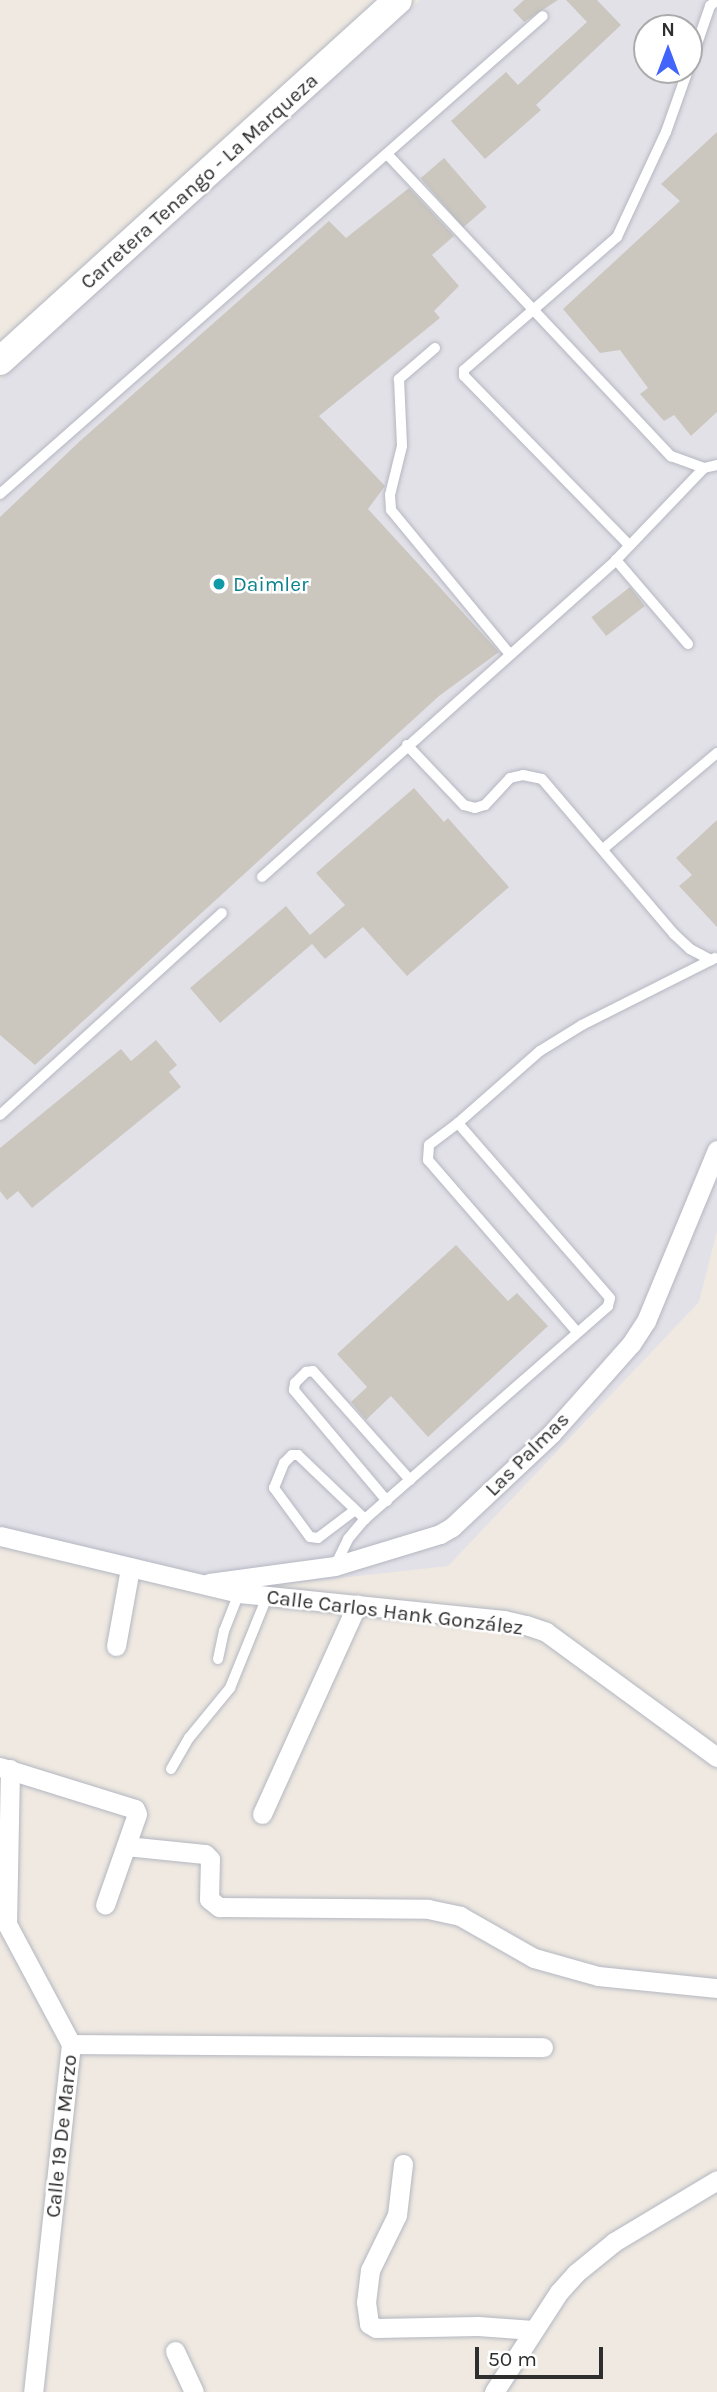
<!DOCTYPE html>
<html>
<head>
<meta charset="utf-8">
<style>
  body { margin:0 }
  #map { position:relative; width:717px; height:2392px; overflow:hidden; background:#efe9e1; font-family:Karla,sans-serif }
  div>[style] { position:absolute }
  .industrial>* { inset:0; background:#e3e1e8 }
  .building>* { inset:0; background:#cbc7bf; transform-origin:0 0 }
  .roads { filter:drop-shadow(0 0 2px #b4b7c1) drop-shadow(0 0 2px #b4b7c1) }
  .lane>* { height:10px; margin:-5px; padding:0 5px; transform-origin:5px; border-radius:5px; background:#fff }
  .street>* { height:19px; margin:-9.5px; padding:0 9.5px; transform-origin:9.5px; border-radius:9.5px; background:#fff }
  .secondary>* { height:28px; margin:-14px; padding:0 14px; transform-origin:14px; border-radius:14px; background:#fff }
  .dots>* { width:19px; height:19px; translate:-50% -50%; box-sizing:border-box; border:4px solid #fff; border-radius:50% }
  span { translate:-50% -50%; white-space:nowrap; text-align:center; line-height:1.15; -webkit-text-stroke:5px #fff; paint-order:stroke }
  .street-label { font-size:21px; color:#2e2e2e }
  .culture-label { font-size:21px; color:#0d838f }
  .left { translate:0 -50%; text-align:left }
  .north { position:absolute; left:633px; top:14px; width:70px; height:70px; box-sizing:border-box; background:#fff; border:2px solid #ababab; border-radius:50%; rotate:0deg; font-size:19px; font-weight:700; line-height:28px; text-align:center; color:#2e2e2e }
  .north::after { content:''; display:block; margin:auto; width:24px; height:32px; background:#4264fb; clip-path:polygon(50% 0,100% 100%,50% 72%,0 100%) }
  .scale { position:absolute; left:475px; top:2347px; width:128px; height:32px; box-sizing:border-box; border:4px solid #2e2e2e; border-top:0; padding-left:9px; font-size:21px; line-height:24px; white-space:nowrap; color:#2e2e2e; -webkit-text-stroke:5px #fff; paint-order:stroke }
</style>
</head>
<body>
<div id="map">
  <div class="industrial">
    <i style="clip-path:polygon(evenodd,420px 0,717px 0,717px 1231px,699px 1302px,448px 1566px,240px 1589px,0 1532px,0 380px,420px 0,647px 28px,689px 28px,689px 70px,647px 70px,647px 28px)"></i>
  </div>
  <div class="building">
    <i style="clip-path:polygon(524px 0,558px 0,524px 22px,513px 10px)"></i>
    <i style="clip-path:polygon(566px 0,597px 0,621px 25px,536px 105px,541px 110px,485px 159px,451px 121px,506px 72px,518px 85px,587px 22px)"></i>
    <i style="clip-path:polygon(717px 132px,717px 412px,691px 436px,674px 415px,664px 421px,640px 394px,648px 388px,620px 350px,600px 353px,563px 309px,680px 201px,661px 184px)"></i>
    <i style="left:444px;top:158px;width:65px;height:31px;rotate:49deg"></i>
    <i style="clip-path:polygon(409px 188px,454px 236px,432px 255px,459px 286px,434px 311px,440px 318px,319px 416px,385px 486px,368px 509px,499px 652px,439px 696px,35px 1065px,0 1035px,0 517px,80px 441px,329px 221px,346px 238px)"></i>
    <i style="left:630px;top:587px;width:24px;height:49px;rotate:52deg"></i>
    <i style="clip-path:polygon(414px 788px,444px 822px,448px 818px,509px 887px,407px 976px,363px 927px,325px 959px,312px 944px,220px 1023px,190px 988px,286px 906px,310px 935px,345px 905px,316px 873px)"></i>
    <i style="clip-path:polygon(717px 820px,717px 927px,679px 886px,692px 875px,676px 858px)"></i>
    <i style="clip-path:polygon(156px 1040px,177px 1065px,169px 1072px,181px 1087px,32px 1208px,18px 1191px,7px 1200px,0 1191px,0 1148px,121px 1049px,131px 1061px)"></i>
    <i style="clip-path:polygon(456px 1245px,508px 1301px,517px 1293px,548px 1326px,428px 1437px,391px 1396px,366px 1420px,351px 1402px,367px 1387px,337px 1354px)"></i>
  </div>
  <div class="roads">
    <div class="lane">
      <i style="left:689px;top:67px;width:65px;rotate:-71deg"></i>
      <i style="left:710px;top:6px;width:9px;rotate:-41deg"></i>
      <i style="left:387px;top:154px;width:415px;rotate:46.8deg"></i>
      <i style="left:671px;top:456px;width:35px;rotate:20deg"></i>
      <i style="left:704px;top:468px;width:13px;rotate:-13deg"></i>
      <i style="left:435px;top:348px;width:48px;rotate:139.3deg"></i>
      <i style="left:399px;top:379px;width:67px;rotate:87.4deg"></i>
      <i style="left:402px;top:446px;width:50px;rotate:103.8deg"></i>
      <i style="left:390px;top:495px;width:15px;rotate:86deg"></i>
      <i style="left:391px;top:510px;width:185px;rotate:50.5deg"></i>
      <i style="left:0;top:494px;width:723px;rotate:-41.36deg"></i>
      <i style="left:629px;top:545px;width:236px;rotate:-134.3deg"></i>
      <i style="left:464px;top:376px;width:6px;rotate:-90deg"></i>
      <i style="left:464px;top:370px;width:203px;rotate:-41deg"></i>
      <i style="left:617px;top:237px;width:116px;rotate:-65deg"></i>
      <i style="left:666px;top:132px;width:66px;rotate:-70.5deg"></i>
      <i style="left:688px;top:644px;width:111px;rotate:-130.6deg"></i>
      <i style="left:616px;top:560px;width:127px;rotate:-46.3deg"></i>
      <i style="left:407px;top:745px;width:83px;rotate:46.5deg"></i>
      <i style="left:464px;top:805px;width:11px;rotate:15deg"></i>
      <i style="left:475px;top:808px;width:10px;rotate:-17deg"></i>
      <i style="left:485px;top:805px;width:37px;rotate:-47deg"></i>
      <i style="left:510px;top:778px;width:13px;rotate:-13deg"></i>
      <i style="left:523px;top:775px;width:19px;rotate:12deg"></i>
      <i style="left:542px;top:779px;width:204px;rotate:49.6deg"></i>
      <i style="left:674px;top:934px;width:22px;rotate:43deg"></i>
      <i style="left:690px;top:949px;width:24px;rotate:28deg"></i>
      <i style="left:603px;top:849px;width:149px;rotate:-40.1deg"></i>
      <i style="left:262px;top:877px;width:475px;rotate:-41.8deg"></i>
      <i style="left:0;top:1115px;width:300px;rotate:-42.3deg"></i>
      <i style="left:458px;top:1123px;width:109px;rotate:-41.3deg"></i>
      <i style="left:540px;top:1051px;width:49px;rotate:-31.8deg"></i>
      <i style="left:582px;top:1025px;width:149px;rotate:-26.7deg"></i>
      <i style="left:387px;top:1501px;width:145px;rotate:-130deg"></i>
      <i style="left:294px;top:1390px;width:7px;rotate:-82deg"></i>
      <i style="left:295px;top:1383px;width:16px;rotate:-45deg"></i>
      <i style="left:306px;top:1372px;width:7px;rotate:-8deg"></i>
      <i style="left:313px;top:1371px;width:146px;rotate:48.3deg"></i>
      <i style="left:355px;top:1510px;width:46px;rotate:142.9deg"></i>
      <i style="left:318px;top:1538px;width:8px;rotate:-173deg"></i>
      <i style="left:310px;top:1537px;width:61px;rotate:-126.3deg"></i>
      <i style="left:274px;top:1488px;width:27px;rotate:-68deg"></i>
      <i style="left:284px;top:1463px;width:11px;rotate:-45deg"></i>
      <i style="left:292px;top:1455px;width:6px"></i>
      <i style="left:298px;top:1455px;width:93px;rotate:43.7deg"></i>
      <i style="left:335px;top:1566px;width:30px;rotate:-64deg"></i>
      <i style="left:348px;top:1539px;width:26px;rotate:-50deg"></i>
      <i style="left:365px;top:1519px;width:323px;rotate:-41.2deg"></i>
      <i style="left:608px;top:1306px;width:8px;rotate:-76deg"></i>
      <i style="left:610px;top:1298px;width:232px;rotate:-131deg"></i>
      <i style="left:458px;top:1123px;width:36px;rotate:143deg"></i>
      <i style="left:429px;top:1145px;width:15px;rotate:94deg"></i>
      <i style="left:428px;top:1160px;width:226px;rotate:49.1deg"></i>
      <i style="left:218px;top:1659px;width:29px;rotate:-78deg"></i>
      <i style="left:224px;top:1631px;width:41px;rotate:-68.5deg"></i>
      <i style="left:171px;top:1769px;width:36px;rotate:-60deg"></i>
      <i style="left:189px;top:1738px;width:65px;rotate:-50.6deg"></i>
      <i style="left:230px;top:1688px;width:98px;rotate:-67.9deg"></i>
    </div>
    <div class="street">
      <i style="left:0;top:1536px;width:246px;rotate:13.4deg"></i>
      <i style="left:239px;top:1593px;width:266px;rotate:5.8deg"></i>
      <i style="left:504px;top:1620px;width:23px;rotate:13deg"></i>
      <i style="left:526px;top:1625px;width:21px;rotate:19deg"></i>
      <i style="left:546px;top:1632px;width:212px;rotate:36.2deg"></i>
      <i style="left:209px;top:1583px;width:127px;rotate:-7.7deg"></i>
      <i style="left:335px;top:1566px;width:110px;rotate:-16.9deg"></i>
      <i style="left:440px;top:1534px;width:14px;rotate:-30deg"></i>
      <i style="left:452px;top:1527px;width:136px;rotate:-43.2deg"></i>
      <i style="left:551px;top:1434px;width:120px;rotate:-48.4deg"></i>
      <i style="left:631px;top:1344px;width:27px;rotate:-57deg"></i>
      <i style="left:646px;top:1321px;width:185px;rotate:-67.5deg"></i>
      <i style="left:116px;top:1646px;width:79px;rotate:-79.8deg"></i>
      <i style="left:0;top:1767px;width:141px;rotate:17.3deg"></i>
      <i style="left:135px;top:1809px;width:5px;rotate:68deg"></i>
      <i style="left:137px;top:1814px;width:96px;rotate:109.4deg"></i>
      <i style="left:10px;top:1769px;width:155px;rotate:91.1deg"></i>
      <i style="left:7px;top:1924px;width:136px;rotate:61.9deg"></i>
      <i style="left:71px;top:2044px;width:350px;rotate:96.2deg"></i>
      <i style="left:262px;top:1814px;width:230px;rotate:-65.6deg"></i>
      <i style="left:126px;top:1846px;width:79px;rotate:5.8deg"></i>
      <i style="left:205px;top:1854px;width:7px;rotate:45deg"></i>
      <i style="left:210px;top:1859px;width:40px;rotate:91.4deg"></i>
      <i style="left:209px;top:1899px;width:13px;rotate:39deg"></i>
      <i style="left:219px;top:1907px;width:209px;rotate:0.5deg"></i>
      <i style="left:428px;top:1909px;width:33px;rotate:12deg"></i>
      <i style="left:460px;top:1916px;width:85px;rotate:29.6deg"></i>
      <i style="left:534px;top:1958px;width:66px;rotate:15.7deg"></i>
      <i style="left:598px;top:1976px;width:120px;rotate:5.8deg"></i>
      <i style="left:71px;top:2044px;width:472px;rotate:0.4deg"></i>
      <i style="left:403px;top:2164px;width:51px;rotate:96.7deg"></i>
      <i style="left:397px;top:2215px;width:61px;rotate:116.1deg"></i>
      <i style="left:370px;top:2270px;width:32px;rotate:97deg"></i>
      <i style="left:366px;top:2302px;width:22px;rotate:82deg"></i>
      <i style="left:369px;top:2324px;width:8px;rotate:30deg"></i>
      <i style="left:376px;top:2328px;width:102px;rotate:-1.1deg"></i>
      <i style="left:478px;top:2326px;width:55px;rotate:4.2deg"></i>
      <i style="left:175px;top:2351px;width:45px;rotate:65.1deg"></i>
      <i style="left:494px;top:2392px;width:119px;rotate:-57deg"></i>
      <i style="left:559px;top:2292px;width:25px;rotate:-48deg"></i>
      <i style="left:576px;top:2273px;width:49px;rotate:-39.2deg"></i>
      <i style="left:614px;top:2242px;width:120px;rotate:-31deg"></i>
    </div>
    <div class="secondary">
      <i style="left:0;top:361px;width:537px;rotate:-42.21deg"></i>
    </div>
  </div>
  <div class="dots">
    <i style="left:219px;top:584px;background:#0f9aa8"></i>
  </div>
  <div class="street-label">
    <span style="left:199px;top:181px;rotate:-42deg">Carretera Tenango - La Marqueza</span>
    <span style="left:527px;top:1454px;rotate:-45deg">Las Palmas</span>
    <span style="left:395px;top:1612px;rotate:7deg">Calle Carlos Hank González</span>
    <span style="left:61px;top:2136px;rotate:-84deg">Calle 19 De Marzo</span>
  </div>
  <div class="culture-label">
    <span class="left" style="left:233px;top:584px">Daimler</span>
  </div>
  <div class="north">N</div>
  <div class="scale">50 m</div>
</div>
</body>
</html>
